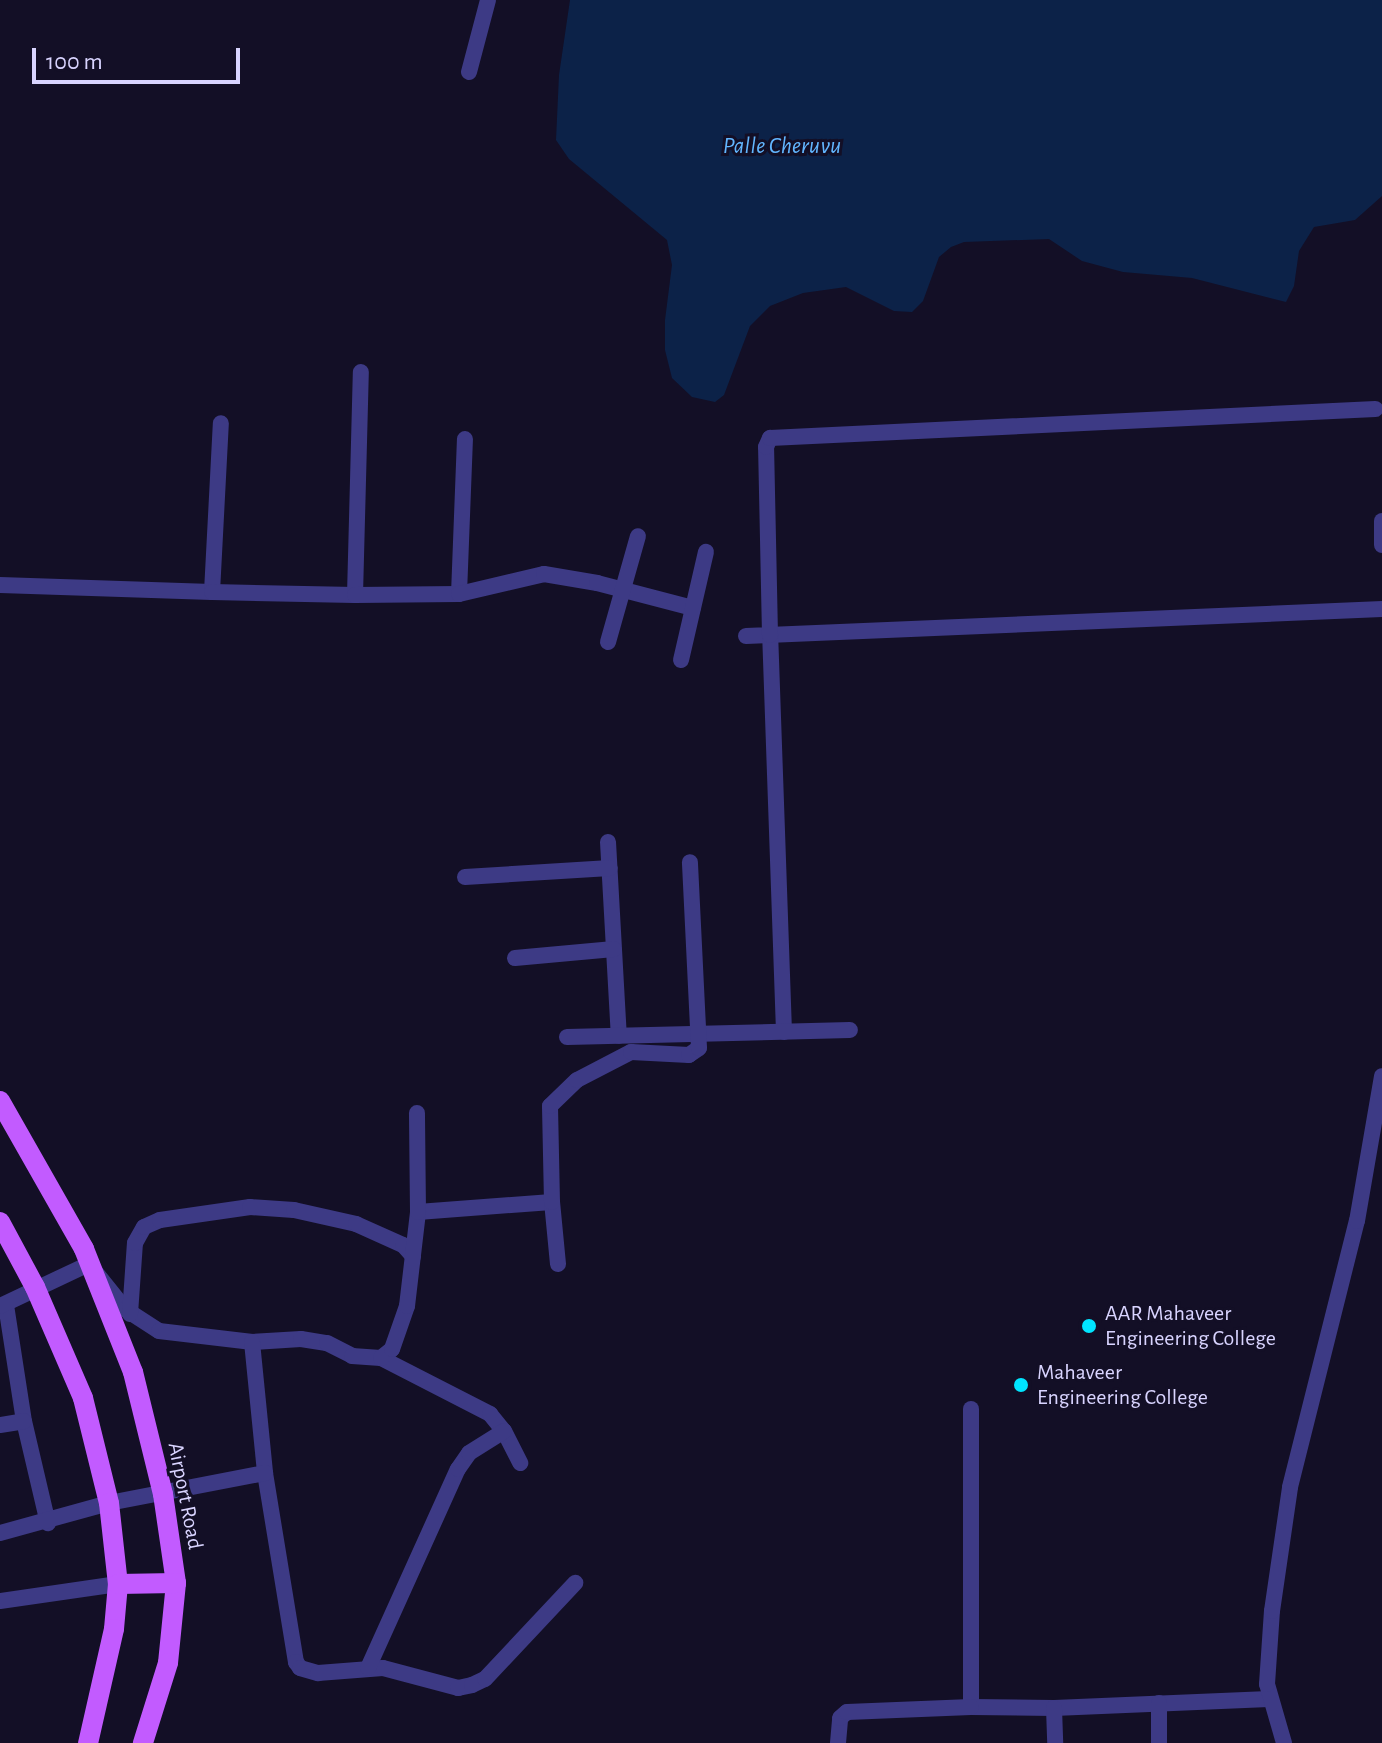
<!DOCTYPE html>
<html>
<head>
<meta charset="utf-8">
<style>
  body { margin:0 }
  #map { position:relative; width:1382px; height:1743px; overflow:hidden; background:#130f26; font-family:"Alegreya Sans",sans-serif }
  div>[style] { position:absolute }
  .water>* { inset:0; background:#0c2248 }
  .minor>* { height:16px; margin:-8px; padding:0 8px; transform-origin:8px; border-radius:8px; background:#3d3a85 }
  .major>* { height:20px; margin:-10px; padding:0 10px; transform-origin:10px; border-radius:10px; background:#c25bff }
  .dots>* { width:22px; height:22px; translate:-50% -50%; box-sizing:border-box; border:4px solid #130f26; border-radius:50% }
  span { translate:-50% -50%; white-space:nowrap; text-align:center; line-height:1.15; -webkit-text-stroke:6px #130f26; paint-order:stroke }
  .poi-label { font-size:22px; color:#d9d4ff }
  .left { translate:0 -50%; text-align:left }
  .street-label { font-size:22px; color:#d9d4ff }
  .water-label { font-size:24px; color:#62b6ff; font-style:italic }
  .scale { position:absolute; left:32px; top:48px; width:208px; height:36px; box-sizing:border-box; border:4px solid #d9d4ff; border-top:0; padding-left:10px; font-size:24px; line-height:28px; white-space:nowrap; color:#d9d4ff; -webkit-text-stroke:6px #130f26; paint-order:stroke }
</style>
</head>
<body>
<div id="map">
  <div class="water">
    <i style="clip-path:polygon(570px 0,1382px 0,1382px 196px,1355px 220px,1314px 227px,1299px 251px,1294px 286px,1286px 302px,1192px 278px,1123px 272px,1082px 261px,1049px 239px,964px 242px,951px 247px,939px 257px,923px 301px,912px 312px,894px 311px,846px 287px,803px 293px,770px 306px,750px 326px,724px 395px,715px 402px,692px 397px,672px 378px,665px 350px,665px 320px,672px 265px,667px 240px,569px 159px,556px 140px,559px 75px)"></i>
  </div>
  <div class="minor">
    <i style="left:469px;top:72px;width:74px;rotate:-75.2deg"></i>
    <i style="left:1382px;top:521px;width:24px;rotate:90deg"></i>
    <i style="left:0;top:585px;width:212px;rotate:1.9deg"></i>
    <i style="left:212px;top:592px;width:169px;rotate:-87deg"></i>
    <i style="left:212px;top:592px;width:143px;rotate:1.2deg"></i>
    <i style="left:355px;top:595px;width:223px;rotate:-88.5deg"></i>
    <i style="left:459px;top:594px;width:155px;rotate:-87.8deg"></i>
    <i style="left:355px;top:595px;width:104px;rotate:-0.6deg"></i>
    <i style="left:459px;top:594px;width:87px;rotate:-13.2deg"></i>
    <i style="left:544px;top:574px;width:54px;rotate:9.6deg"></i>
    <i style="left:597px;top:583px;width:99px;rotate:14.6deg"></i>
    <i style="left:746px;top:636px;width:637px;rotate:-2.43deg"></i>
    <i style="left:608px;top:642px;width:110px;rotate:-74.2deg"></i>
    <i style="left:681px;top:660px;width:111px;rotate:-77deg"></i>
    <i style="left:608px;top:842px;width:194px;rotate:86.8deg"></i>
    <i style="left:465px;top:877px;width:145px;rotate:-3.6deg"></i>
    <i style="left:515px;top:958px;width:99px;rotate:-5.2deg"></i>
    <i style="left:784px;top:1032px;width:397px;rotate:-92deg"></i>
    <i style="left:770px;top:635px;width:188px;rotate:-91.2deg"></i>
    <i style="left:766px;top:447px;width:10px;rotate:-66deg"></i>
    <i style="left:770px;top:438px;width:606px;rotate:-2.74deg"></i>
    <i style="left:567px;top:1037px;width:283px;rotate:-1.4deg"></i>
    <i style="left:418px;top:1212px;width:134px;rotate:-4.3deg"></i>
    <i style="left:558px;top:1264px;width:62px;rotate:-95.5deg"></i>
    <i style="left:552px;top:1202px;width:96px;rotate:-91.2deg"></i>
    <i style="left:550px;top:1106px;width:37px;rotate:-44deg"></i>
    <i style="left:577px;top:1080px;width:61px;rotate:-27.4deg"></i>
    <i style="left:631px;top:1052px;width:58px;rotate:3deg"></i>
    <i style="left:689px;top:1055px;width:12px;rotate:-35deg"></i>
    <i style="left:699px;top:1048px;width:186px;rotate:-92.8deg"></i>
    <i style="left:6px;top:1305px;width:117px;rotate:81.2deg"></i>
    <i style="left:24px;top:1421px;width:105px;rotate:76.8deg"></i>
    <i style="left:0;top:1306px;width:98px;rotate:-25.3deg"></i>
    <i style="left:89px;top:1264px;width:58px;rotate:51.3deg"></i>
    <i style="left:125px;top:1309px;width:40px;rotate:32.9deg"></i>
    <i style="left:159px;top:1331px;width:94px;rotate:6.7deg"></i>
    <i style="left:252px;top:1342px;width:49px;rotate:-3.5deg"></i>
    <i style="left:301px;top:1339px;width:26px;rotate:9deg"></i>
    <i style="left:327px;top:1343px;width:28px;rotate:27deg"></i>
    <i style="left:352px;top:1356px;width:29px;rotate:4deg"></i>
    <i style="left:381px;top:1358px;width:123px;rotate:27.2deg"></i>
    <i style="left:490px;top:1414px;width:22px;rotate:51deg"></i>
    <i style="left:504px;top:1431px;width:36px;rotate:63deg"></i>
    <i style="left:130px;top:1314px;width:71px;rotate:-86deg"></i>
    <i style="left:135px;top:1243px;width:18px;rotate:-61deg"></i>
    <i style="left:144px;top:1227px;width:17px;rotate:-24deg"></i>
    <i style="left:160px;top:1220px;width:91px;rotate:-8.2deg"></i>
    <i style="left:250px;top:1207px;width:44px;rotate:3.9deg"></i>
    <i style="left:294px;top:1210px;width:64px;rotate:12.7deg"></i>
    <i style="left:356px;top:1224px;width:51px;rotate:24.1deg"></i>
    <i style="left:403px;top:1245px;width:15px;rotate:48deg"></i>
    <i style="left:252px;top:1342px;width:132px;rotate:84.3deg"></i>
    <i style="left:265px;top:1473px;width:192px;rotate:80.7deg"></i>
    <i style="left:296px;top:1662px;width:7px;rotate:56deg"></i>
    <i style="left:300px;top:1668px;width:19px;rotate:16deg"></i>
    <i style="left:318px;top:1673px;width:65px;rotate:-4.4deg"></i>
    <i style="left:383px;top:1668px;width:78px;rotate:14.9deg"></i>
    <i style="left:458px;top:1688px;width:14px;rotate:-12deg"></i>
    <i style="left:472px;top:1685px;width:14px;rotate:-25deg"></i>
    <i style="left:485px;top:1679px;width:132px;rotate:-46.8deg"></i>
    <i style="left:381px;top:1358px;width:14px;rotate:-39deg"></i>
    <i style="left:392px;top:1349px;width:46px;rotate:-70.8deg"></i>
    <i style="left:407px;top:1306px;width:95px;rotate:-83.3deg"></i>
    <i style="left:418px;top:1212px;width:99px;rotate:-90.6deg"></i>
    <i style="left:971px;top:1409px;width:298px;rotate:90deg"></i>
    <i style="left:971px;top:1707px;width:83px;rotate:0.7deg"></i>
    <i style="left:1054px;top:1708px;width:215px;rotate:-2.4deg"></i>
    <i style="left:0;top:1425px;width:24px;rotate:-9deg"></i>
    <i style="left:0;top:1533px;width:113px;rotate:-15.4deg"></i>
    <i style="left:109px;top:1503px;width:159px;rotate:-10.9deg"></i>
    <i style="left:0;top:1601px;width:119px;rotate:-8.2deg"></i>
    <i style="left:368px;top:1668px;width:218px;rotate:-65.7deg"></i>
    <i style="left:458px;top:1469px;width:19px;rotate:-55deg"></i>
    <i style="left:469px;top:1453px;width:41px;rotate:-32.2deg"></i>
    <i style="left:1159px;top:1703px;width:40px;rotate:90deg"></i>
    <i style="left:1054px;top:1708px;width:35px;rotate:88deg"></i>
    <i style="left:838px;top:1743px;width:25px;rotate:-85deg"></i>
    <i style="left:840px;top:1718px;width:9px;rotate:-41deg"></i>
    <i style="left:847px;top:1712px;width:124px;rotate:-2.3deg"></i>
    <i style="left:1284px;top:1743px;width:61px;rotate:-106.1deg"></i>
    <i style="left:1267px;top:1684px;width:73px;rotate:-86.1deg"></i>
    <i style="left:1272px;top:1611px;width:125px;rotate:-81.7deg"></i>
    <i style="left:1290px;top:1487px;width:274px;rotate:-75.9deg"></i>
    <i style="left:1357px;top:1221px;width:147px;rotate:-80.2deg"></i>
  </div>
  <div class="major">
    <i style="left:0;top:1101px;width:170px;rotate:60.4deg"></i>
    <i style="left:84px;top:1249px;width:132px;rotate:68.3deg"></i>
    <i style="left:133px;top:1372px;width:126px;rotate:76.2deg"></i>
    <i style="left:163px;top:1494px;width:90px;rotate:81.7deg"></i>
    <i style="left:176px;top:1583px;width:80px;rotate:95.7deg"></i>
    <i style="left:168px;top:1663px;width:84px;rotate:107.4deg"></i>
    <i style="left:0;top:1222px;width:74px;rotate:61.7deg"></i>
    <i style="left:35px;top:1287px;width:121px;rotate:66.6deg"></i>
    <i style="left:83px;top:1398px;width:108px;rotate:76.1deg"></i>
    <i style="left:109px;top:1503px;width:81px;rotate:83.7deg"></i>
    <i style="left:118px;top:1584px;width:45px;rotate:95.1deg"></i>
    <i style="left:114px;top:1629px;width:117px;rotate:102.8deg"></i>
    <i style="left:118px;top:1584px;width:58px;rotate:-1deg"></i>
  </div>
  <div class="dots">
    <i style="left:1089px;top:1326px;background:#00e5ff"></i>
    <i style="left:1021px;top:1385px;background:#00e5ff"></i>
  </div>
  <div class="poi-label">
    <span class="left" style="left:1105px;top:1326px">AAR Mahaveer<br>Engineering College</span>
    <span class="left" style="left:1037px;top:1385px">Mahaveer<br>Engineering College</span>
  </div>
  <div class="street-label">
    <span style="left:185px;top:1496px;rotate:79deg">Airport Road</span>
  </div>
  <div class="water-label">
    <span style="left:782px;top:147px">Palle Cheruvu</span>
  </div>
  <div class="scale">100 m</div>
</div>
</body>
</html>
